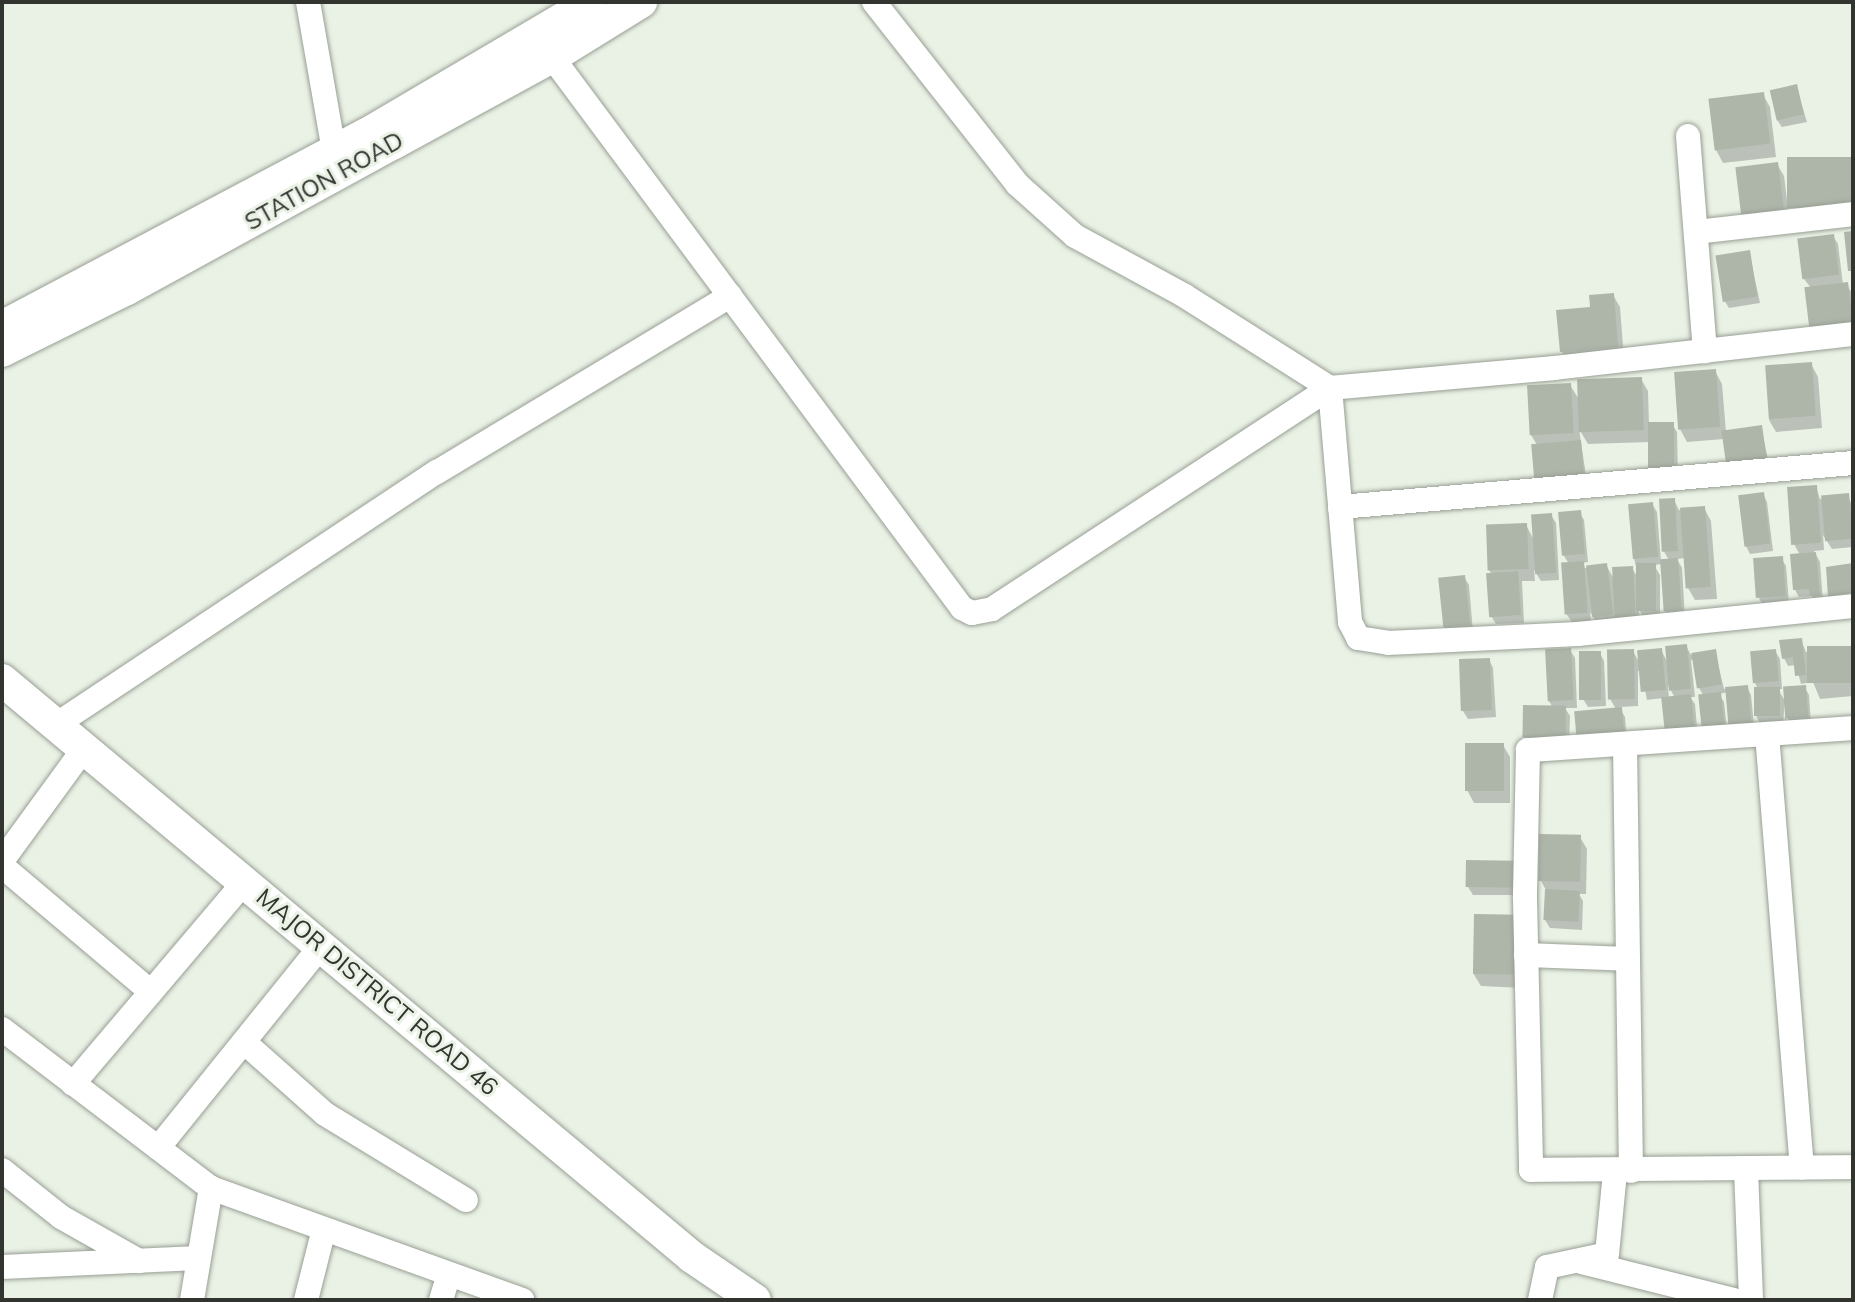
<!DOCTYPE html>
<html>
<head>
<meta charset="utf-8">
<style>
  body { margin:0 }
  #map { position:relative; width:1855px; height:1302px; overflow:hidden; background:#eaf2e6; font-family:Mulish,sans-serif }
  div>[style] { position:absolute }
  .shadow>* { inset:0; background:#0003 }
  .building>* { inset:0; background:#aeb6aa; transform-origin:0 0 }
  .roads { filter:drop-shadow(0 0 2px #989f94) drop-shadow(0 0 2px #989f94) }
  .minor>* { height:24px; margin:-12px; padding:0 12px; transform-origin:12px; border-radius:12px; background:#fff }
  .major>* { height:32px; margin:-16px; padding:0 16px; transform-origin:16px; border-radius:16px; background:#fff }
  span { translate:-50% -50%; white-space:nowrap; text-align:center; line-height:1.15; -webkit-text-stroke:6px #eaf2e6; paint-order:stroke }
  .street-label { font-size:24px; color:#31342f }
  .frame { position:absolute; inset:0; border:4px solid #31342f; pointer-events:none }
</style>
</head>
<body>
<div id="map">
  <div class="shadow">
    <i style="clip-path:polygon(1796px 86px,1807px 122px,1782px 127px,1777px 120px)"></i>
    <i style="clip-path:polygon(1763px 95px,1770px 107px,1776px 157px,1723px 163px,1716px 150px)"></i>
    <i style="clip-path:polygon(1777px 164px,1784px 176px,1790px 225px,1749px 230px)"></i>
    <i style="clip-path:polygon(1833px 236px,1838px 244px,1843px 285px,1847px 285px,1853px 295px,1853px 341px,1804px 279px)"></i>
    <i style="clip-path:polygon(1749px 252px,1760px 303px,1729px 308px,1724px 300px)"></i>
    <i style="clip-path:polygon(1613px 295px,1620px 307px,1624px 359px,1569px 364px,1562px 352px,1558px 312px,1592px 309px)"></i>
    <i style="clip-path:polygon(1811px 364px,1818px 377px,1822px 428px,1776px 432px,1769px 420px)"></i>
    <i style="clip-path:polygon(1715px 371px,1722px 384px,1726px 432px,1761px 427px,1770px 468px,1724px 439px,1687px 442px,1680px 429px)"></i>
    <i style="clip-path:polygon(1641px 379px,1648px 391px,1649px 424px,1672px 424px,1677px 432px,1678px 476px,1650px 442px,1588px 444px,1579px 429px,1587px 482px,1540px 485px,1535px 477px,1537px 445px,1531px 435px,1570px 385px,1580px 401px)"></i>
    <i style="clip-path:polygon(1816px 487px,1820px 499px,1848px 496px,1853px 508px,1853px 547px,1832px 549px,1823px 535px,1824px 550px,1814px 551px,1820px 562px,1823px 603px,1816px 604px,1812px 596px,1799px 597px,1795px 590px,1800px 555px,1794px 544px)"></i>
    <i style="clip-path:polygon(1763px 494px,1767px 502px,1773px 551px,1750px 554px,1746px 546px)"></i>
    <i style="clip-path:polygon(1674px 500px,1679px 510px,1704px 508px,1711px 521px,1717px 599px,1695px 600px,1688px 588px,1686px 558px,1677px 559px,1682px 568px,1685px 618px,1670px 619px,1665px 611px,1662px 564px,1654px 565px,1660px 575px,1660px 618px,1644px 619px,1639px 609px,1640px 626px,1598px 625px,1590px 612px,1591px 621px,1572px 622px,1567px 615px,1569px 564px,1564px 556px,1580px 513px,1584px 520px,1588px 562px,1582px 563px,1585px 568px,1606px 565px,1614px 579px,1632px 568px,1639px 580px,1634px 558px,1652px 504px,1657px 512px,1661px 561px,1669px 560px,1663px 550px)"></i>
    <i style="clip-path:polygon(1551px 515px,1556px 523px,1559px 580px,1541px 581px,1534px 570px,1535px 581px,1522px 581px,1524px 623px,1496px 624px,1491px 616px,1492px 575px,1489px 570px,1526px 525px,1534px 540px)"></i>
    <i style="clip-path:polygon(1781px 558px,1786px 566px,1789px 604px,1763px 606px,1759px 598px)"></i>
    <i style="clip-path:polygon(1464px 577px,1469px 585px,1473px 632px,1449px 635px,1445px 627px)"></i>
    <i style="clip-path:polygon(1801px 640px,1806px 652px,1853px 648px,1853px 696px,1820px 699px,1813px 682px,1801px 684px,1796px 665px,1788px 666px,1784px 658px)"></i>
    <i style="clip-path:polygon(evenodd,1686px 646px,1691px 655px,1715px 651px,1724px 689px,1747px 687px,1751px 695px,1755px 735px,1728px 692px,1719px 694px,1724px 702px,1728px 738px,1699px 688px,1695px 659px,1691px 660px,1695px 697px,1690px 697px,1695px 704px,1698px 738px,1663px 698px,1647px 700px,1641px 671px,1638px 671px,1638px 706px,1619px 707px,1625px 717px,1627px 740px,1582px 744px,1616px 709px,1610px 699px,1633px 651px,1640px 664px,1661px 650px,1668px 663px,1686px 646px,1668px 685px,1675px 698px,1669px 699px,1668px 685px)"></i>
    <i style="clip-path:polygon(1570px 650px,1575px 658px,1577px 708px,1565px 708px,1570px 716px,1569px 746px,1529px 745px,1524px 737px,1553px 708px,1549px 701px)"></i>
    <i style="clip-path:polygon(1775px 651px,1780px 659px,1782px 689px,1778px 689px,1785px 701px,1783px 724px,1760px 723px,1754px 712px,1758px 689px,1755px 683px)"></i>
    <i style="clip-path:polygon(1600px 653px,1604px 661px,1606px 706px,1588px 707px,1583px 699px)"></i>
    <i style="clip-path:polygon(1489px 660px,1493px 668px,1496px 717px,1468px 719px,1463px 711px)"></i>
    <i style="clip-path:polygon(1805px 688px,1809px 695px,1811px 725px,1792px 726px,1788px 718px)"></i>
    <i style="clip-path:polygon(1503px 745px,1510px 757px,1510px 803px,1474px 803px,1467px 790px)"></i>
    <i style="clip-path:polygon(1580px 837px,1587px 849px,1586px 894px,1579px 894px,1583px 901px,1582px 930px,1550px 928px,1545px 920px,1547px 892px,1541px 881px)"></i>
    <i style="clip-path:polygon(1515px 863px,1520px 895px,1473px 895px,1468px 887px)"></i>
    <i style="clip-path:polygon(1518px 917px,1523px 988px,1481px 986px,1473px 973px)"></i>
  </div>
  <div class="building">
    <i style="left:1797px;top:84px;width:31px;height:28px;rotate:77deg"></i>
    <i style="left:1764px;top:92px;width:52px;height:56px;rotate:83deg"></i>
    <i style="left:1853px;top:157px;width:51px;height:66px;rotate:90deg"></i>
    <i style="left:1778px;top:162px;width:51px;height:43px;rotate:83deg"></i>
    <i style="clip-path:polygon(1853px 231px,1853px 271px,1848px 271px,1844px 232px)"></i>
    <i style="left:1834px;top:234px;width:41px;height:37px;rotate:83deg"></i>
    <i style="left:1750px;top:250px;width:47px;height:35px;rotate:81deg"></i>
    <i style="left:1848px;top:282px;width:42px;height:44px;rotate:83deg"></i>
    <i style="clip-path:polygon(1614px 293px,1618px 347px,1560px 352px,1556px 310px,1590px 307px,1589px 295px)"></i>
    <i style="left:1812px;top:362px;width:54px;height:47px;rotate:86deg"></i>
    <i style="left:1716px;top:369px;width:58px;height:42px;rotate:86deg"></i>
    <i style="left:1642px;top:377px;width:53px;height:65px;rotate:88deg"></i>
    <i style="left:1571px;top:383px;width:50px;height:44px;rotate:87deg"></i>
    <i style="left:1648px;top:422px;width:26px;height:47px"></i>
    <i style="left:1762px;top:425px;width:35px;height:41px;rotate:82deg"></i>
    <i style="left:1581px;top:440px;width:34px;height:50px;rotate:85deg"></i>
    <i style="left:1817px;top:485px;width:58px;height:30px;rotate:86deg"></i>
    <i style="left:1764px;top:492px;width:52px;height:26px;rotate:83deg"></i>
    <i style="left:1849px;top:493px;width:46px;height:28px;rotate:85deg"></i>
    <i style="left:1675px;top:498px;width:53px;height:16px;rotate:87deg"></i>
    <i style="left:1653px;top:502px;width:55px;height:25px;rotate:85deg"></i>
    <i style="left:1705px;top:506px;width:81px;height:25px;rotate:86deg"></i>
    <i style="left:1581px;top:510px;width:44px;height:23px;rotate:85deg"></i>
    <i style="left:1552px;top:513px;width:60px;height:21px;rotate:86deg"></i>
    <i style="left:1527px;top:523px;width:46px;height:41px;rotate:88deg"></i>
    <i style="clip-path:polygon(1816px 552px,1820px 595px,1810px 596px,1809px 589px,1793px 590px,1790px 554px)"></i>
    <i style="left:1783px;top:556px;width:40px;height:30px;rotate:86deg"></i>
    <i style="left:1678px;top:558px;width:52px;height:18px;rotate:86deg"></i>
    <i style="left:1584px;top:561px;width:52px;height:23px;rotate:86deg"></i>
    <i style="left:1607px;top:563px;width:52px;height:21px;rotate:83deg"></i>
    <i style="left:1636px;top:563px;width:20px;height:48px"></i>
    <i style="clip-path:polygon(1853px 563px,1853px 593px,1828px 597px,1826px 567px)"></i>
    <i style="left:1633px;top:566px;width:52px;height:21px;rotate:87deg"></i>
    <i style="left:1518px;top:571px;width:44px;height:32px;rotate:86deg"></i>
    <i style="left:1465px;top:575px;width:50px;height:27px;rotate:84deg"></i>
    <i style="clip-path:polygon(1802px 638px,1806px 675px,1795px 676px,1793px 657px,1782px 659px,1779px 640px)"></i>
    <i style="left:1687px;top:644px;width:45px;height:22px;rotate:85deg"></i>
    <i style="left:1853px;top:646px;width:37px;height:46px;rotate:90deg"></i>
    <i style="left:1571px;top:648px;width:52px;height:26px;rotate:87deg"></i>
    <i style="left:1662px;top:648px;width:42px;height:25px;rotate:85deg"></i>
    <i style="left:1634px;top:649px;width:50px;height:27px;rotate:89deg"></i>
    <i style="left:1716px;top:649px;width:36px;height:25px;rotate:81deg"></i>
    <i style="left:1776px;top:649px;width:32px;height:26px;rotate:85deg"></i>
    <i style="left:1579px;top:651px;width:22px;height:49px"></i>
    <i style="left:1490px;top:658px;width:52px;height:31px;rotate:88deg"></i>
    <i style="left:1748px;top:685px;width:42px;height:23px;rotate:85deg"></i>
    <i style="left:1806px;top:685px;width:32px;height:23px;rotate:86deg"></i>
    <i style="left:1754px;top:687px;width:26px;height:29px"></i>
    <i style="left:1721px;top:692px;width:38px;height:23px;rotate:84deg"></i>
    <i style="left:1691px;top:694px;width:37px;height:30px;rotate:84deg"></i>
    <i style="left:1523px;top:705px;width:43px;height:32px;rotate:1deg"></i>
    <i style="left:1622px;top:707px;width:25px;height:48px;rotate:85deg"></i>
    <i style="left:1465px;top:743px;width:39px;height:48px"></i>
    <i style="left:1539px;top:834px;width:42px;height:47px;rotate:1deg"></i>
    <i style="left:1466px;top:860px;width:50px;height:27px;rotate:1deg"></i>
    <i style="left:1545px;top:889px;width:35px;height:31px;rotate:3deg"></i>
    <i style="left:1474px;top:914px;width:45px;height:60px;rotate:1deg"></i>
  </div>
  <div class="roads">
    <div class="minor">
      <i style="left:308px;top:2px;width:151px;rotate:80.1deg"></i>
      <i style="left:874px;top:2px;width:231px;rotate:51.8deg"></i>
      <i style="left:1017px;top:184px;width:78px;rotate:41.9deg"></i>
      <i style="left:1075px;top:236px;width:125px;rotate:28.6deg"></i>
      <i style="left:1185px;top:296px;width:172px;rotate:32.4deg"></i>
      <i style="left:1330px;top:388px;width:225px;rotate:-5.1deg"></i>
      <i style="left:1554px;top:368px;width:301px;rotate:-6.5deg"></i>
      <i style="left:552px;top:57px;width:687px;rotate:53.35deg"></i>
      <i style="left:962px;top:608px;width:11px;rotate:27deg"></i>
      <i style="left:972px;top:613px;width:20px;rotate:-11deg"></i>
      <i style="left:992px;top:609px;width:404px;rotate:-33.2deg"></i>
      <i style="left:1330px;top:388px;width:235px;rotate:85.1deg"></i>
      <i style="left:1350px;top:622px;width:18px;rotate:63deg"></i>
      <i style="left:1358px;top:638px;width:30px;rotate:9deg"></i>
      <i style="left:1388px;top:643px;width:190px;rotate:-2.7deg"></i>
      <i style="left:1578px;top:634px;width:276px;rotate:-5.8deg"></i>
      <i style="left:1688px;top:136px;width:216px;rotate:85.5deg"></i>
      <i style="left:1696px;top:232px;width:158px;rotate:-6.5deg"></i>
      <i style="left:1340px;top:507px;width:515px;rotate:-4.9deg"></i>
      <i style="left:57px;top:724px;width:456px;rotate:-33.6deg"></i>
      <i style="left:437px;top:472px;width:342px;rotate:-31deg"></i>
      <i style="left:1853px;top:728px;width:326px;rotate:176.1deg"></i>
      <i style="left:1528px;top:750px;width:149px;rotate:91.2deg"></i>
      <i style="left:1525px;top:899px;width:271px;rotate:88.7deg"></i>
      <i style="left:1531px;top:1170px;width:322px;rotate:-0.5deg"></i>
      <i style="left:1767px;top:734px;width:435px;rotate:85.4deg"></i>
      <i style="left:1625px;top:744px;width:427px;rotate:89.2deg"></i>
      <i style="left:2px;top:861px;width:141px;rotate:-53.9deg"></i>
      <i style="left:2px;top:866px;width:195px;rotate:40.2deg"></i>
      <i style="left:1526px;top:955px;width:102px;rotate:2.2deg"></i>
      <i style="left:2px;top:1029px;width:263px;rotate:37.3deg"></i>
      <i style="left:211px;top:1188px;width:331px;rotate:19.8deg"></i>
      <i style="left:244px;top:1042px;width:108px;rotate:41.6deg"></i>
      <i style="left:325px;top:1114px;width:165px;rotate:31.4deg"></i>
      <i style="left:73px;top:1084px;width:266px;rotate:-49.7deg"></i>
      <i style="left:158px;top:1148px;width:261px;rotate:-51.1deg"></i>
      <i style="left:1746px;top:1169px;width:131px;rotate:87.8deg"></i>
      <i style="left:2px;top:1170px;width:75px;rotate:38.5deg"></i>
      <i style="left:61px;top:1217px;width:90px;rotate:29.4deg"></i>
      <i style="left:1582px;top:1262px;width:156px;rotate:14.1deg"></i>
      <i style="left:2px;top:1267px;width:196px;rotate:-2.6deg"></i>
      <i style="left:192px;top:1300px;width:114px;rotate:-80.4deg"></i>
      <i style="left:306px;top:1300px;width:73px;rotate:-75.8deg"></i>
      <i style="left:441px;top:1300px;width:27px;rotate:-73deg"></i>
      <i style="left:1540px;top:1300px;width:34px;rotate:-78deg"></i>
      <i style="left:1547px;top:1267px;width:61px;rotate:-12.2deg"></i>
      <i style="left:1607px;top:1254px;width:82px;rotate:-84.4deg"></i>
    </div>
    <div class="major">
      <i style="left:2px;top:327px;width:413px;rotate:-27.9deg"></i>
      <i style="left:367px;top:134px;width:260px;rotate:-30.5deg"></i>
      <i style="left:2px;top:351px;width:140px;rotate:-26.4deg"></i>
      <i style="left:127px;top:289px;width:304px;rotate:-28.7deg"></i>
      <i style="left:394px;top:143px;width:180px;rotate:-28.6deg"></i>
      <i style="left:552px;top:57px;width:105px;rotate:-31.7deg"></i>
      <i style="left:2px;top:680px;width:899px;rotate:39.9deg"></i>
      <i style="left:692px;top:1257px;width:76px;rotate:34.3deg"></i>
    </div>
  </div>
  <div class="street-label">
    <span style="left:324px;top:181px;rotate:-29deg">STATION ROAD</span>
    <span style="left:377px;top:992px;rotate:40deg">MAJOR DISTRICT ROAD 46</span>
  </div>
  <div class="frame"></div>
</div>
</body>
</html>
